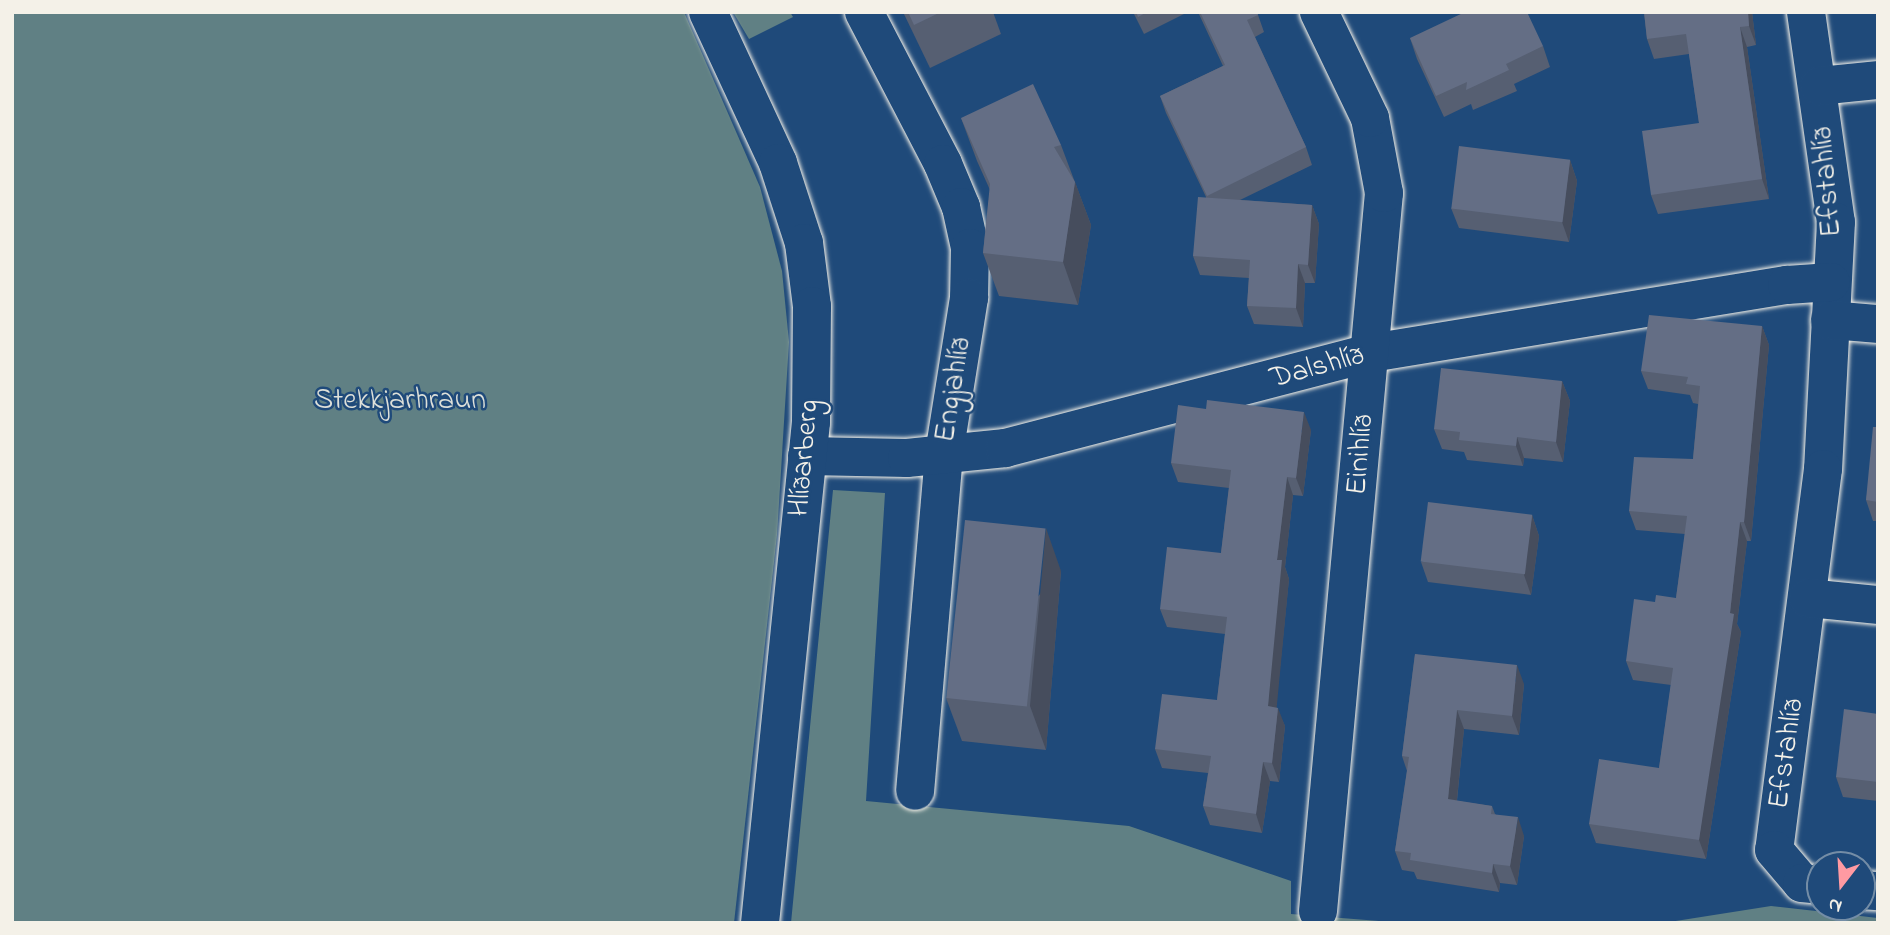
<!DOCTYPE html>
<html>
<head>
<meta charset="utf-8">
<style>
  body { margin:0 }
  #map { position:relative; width:1890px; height:935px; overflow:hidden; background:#1f4a7a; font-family:"Indie Flower",sans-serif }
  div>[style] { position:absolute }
  .green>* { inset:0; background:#608084 }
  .roads { filter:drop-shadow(0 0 2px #f4f1e8) drop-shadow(0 0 2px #f4f1e8) }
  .street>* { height:38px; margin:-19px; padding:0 19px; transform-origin:19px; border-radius:19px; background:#1f4a7a }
  .secondary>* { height:38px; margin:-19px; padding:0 19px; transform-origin:19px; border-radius:19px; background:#1f4a7a }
  .wall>* { inset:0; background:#565f72 }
  .shaded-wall>* { inset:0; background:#464d5d }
  .building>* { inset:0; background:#646e85; transform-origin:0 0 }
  span { translate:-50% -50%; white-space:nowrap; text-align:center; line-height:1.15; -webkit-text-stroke:5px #1f4a7a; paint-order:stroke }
  .street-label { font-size:30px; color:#f4f1e8 }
  .park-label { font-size:30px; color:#dee0d9 }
  .frame { position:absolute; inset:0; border:14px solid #f4f1e8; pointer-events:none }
  .north { position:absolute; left:1806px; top:851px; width:70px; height:70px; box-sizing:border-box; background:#1f4a7a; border:2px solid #748da6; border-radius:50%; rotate:197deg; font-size:19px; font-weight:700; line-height:28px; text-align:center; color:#f4f1e8 }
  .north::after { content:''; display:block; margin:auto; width:24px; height:32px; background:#ff9aa2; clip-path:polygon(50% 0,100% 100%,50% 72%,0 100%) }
</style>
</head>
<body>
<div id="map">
  <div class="green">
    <i style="clip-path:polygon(12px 12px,684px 12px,760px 187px,782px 271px,789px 342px,777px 535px,734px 923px,12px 923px)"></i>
    <i style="clip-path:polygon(733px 12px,790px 12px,793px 17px,749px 39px)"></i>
    <i style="clip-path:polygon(833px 490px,885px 493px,866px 801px,1129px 826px,1291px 881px,1291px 914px,1404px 923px,791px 923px)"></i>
    <i style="clip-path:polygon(1771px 906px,1878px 918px,1878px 923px,1663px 923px)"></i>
  </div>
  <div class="roads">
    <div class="street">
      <i style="left:864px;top:12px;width:171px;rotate:62.5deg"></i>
      <i style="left:943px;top:164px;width:47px;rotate:67.3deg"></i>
      <i style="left:961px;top:207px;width:42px;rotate:77.6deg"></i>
      <i style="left:970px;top:248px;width:50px;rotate:91.1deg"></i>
      <i style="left:969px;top:298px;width:158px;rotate:99.1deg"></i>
      <i style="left:944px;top:454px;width:338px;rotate:94.9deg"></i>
      <i style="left:1806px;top:12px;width:212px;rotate:81.9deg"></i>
      <i style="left:1836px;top:222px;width:247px;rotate:93deg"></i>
      <i style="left:1823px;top:469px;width:384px;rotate:97.3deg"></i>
      <i style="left:1774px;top:850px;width:43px;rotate:49.7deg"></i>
      <i style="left:1802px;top:883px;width:18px;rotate:6deg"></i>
      <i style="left:1819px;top:86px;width:59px;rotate:-5.8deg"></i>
      <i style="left:1830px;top:320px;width:48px;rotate:4.8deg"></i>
      <i style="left:807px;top:456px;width:100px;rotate:1.1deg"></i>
      <i style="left:907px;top:458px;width:99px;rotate:-5.8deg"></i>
      <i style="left:1005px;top:448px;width:378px;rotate:-14.6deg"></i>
      <i style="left:1371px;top:353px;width:422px;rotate:-9.3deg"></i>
      <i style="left:1787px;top:285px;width:44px;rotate:-3.9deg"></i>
      <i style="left:1808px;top:598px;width:70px;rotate:5.7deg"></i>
      <i style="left:1862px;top:890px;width:16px;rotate:4deg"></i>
      <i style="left:1318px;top:911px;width:721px;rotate:-84.75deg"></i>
      <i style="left:1384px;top:193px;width:76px;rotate:-100.6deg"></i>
      <i style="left:1370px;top:118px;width:118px;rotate:-115.7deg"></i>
    </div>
    <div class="secondary">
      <i style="left:708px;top:12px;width:166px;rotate:65.1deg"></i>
      <i style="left:778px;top:163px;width:84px;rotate:72deg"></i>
      <i style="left:804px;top:243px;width:64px;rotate:82.8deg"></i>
      <i style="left:812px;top:306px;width:116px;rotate:90.5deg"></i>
      <i style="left:811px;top:422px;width:504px;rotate:95.81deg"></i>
    </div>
  </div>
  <div class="wall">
    <i style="clip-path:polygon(903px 12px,993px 12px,1001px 34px,930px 68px)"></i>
    <i style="clip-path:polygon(1133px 12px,1188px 12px,1144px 34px)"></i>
    <i style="clip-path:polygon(1198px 12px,1257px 12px,1264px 32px,1255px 37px,1306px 147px,1312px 165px,1240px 200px,1312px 205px,1319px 224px,1315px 283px,1305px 283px,1303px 327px,1254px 324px,1247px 306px,1249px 278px,1200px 275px,1193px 256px,1206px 197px,1166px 113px,1160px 96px,1223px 66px)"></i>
    <i style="clip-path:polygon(1644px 12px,1752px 12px,1756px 45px,1747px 47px,1769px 199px,1658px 214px,1651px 195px,1699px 123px,1689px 54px,1654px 59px,1647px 39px)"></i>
    <i style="clip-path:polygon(1410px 38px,1543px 46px,1550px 67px,1514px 84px,1517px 91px,1473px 110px,1471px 104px,1444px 117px,1417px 59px)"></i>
    <i style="clip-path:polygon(961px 118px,1061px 145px,1091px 225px,1078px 305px,999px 296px,983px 253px,990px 190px,977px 161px)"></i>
    <i style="clip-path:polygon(1570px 160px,1577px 181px,1569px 242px,1459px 228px,1451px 208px)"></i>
    <i style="clip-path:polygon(1762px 326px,1769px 345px,1751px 541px,1747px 541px,1737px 624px,1741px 632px,1706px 859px,1596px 843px,1589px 824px,1659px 768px,1671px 685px,1633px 680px,1626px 661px,1655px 602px,1676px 598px,1685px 534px,1636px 530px,1629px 511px,1693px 459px,1698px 404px,1693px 403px,1690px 395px,1648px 389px,1641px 371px)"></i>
    <i style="clip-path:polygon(1562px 381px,1570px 401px,1563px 462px,1524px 458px,1523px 466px,1467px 460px,1464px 452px,1442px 449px,1434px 429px)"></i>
    <i style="clip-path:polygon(1878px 427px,1878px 521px,1873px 521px,1866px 500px)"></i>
    <i style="clip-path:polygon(1311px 430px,1303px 496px,1293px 495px,1285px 567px,1289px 579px,1276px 707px,1285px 726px,1279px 782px,1270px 781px,1262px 833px,1210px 825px,1203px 806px,1208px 773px,1162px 768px,1155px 749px,1217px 700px,1225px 634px,1167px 627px,1160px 609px,1221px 553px,1229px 488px,1178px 482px,1171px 463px)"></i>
    <i style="clip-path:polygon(1532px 515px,1539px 536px,1531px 595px,1428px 582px,1421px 562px)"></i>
    <i style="clip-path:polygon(1061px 571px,1046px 750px,962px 741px,946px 698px)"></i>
    <i style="clip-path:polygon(1415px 654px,1524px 684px,1519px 735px,1464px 729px,1457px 801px,1492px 806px,1495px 814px,1524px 836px,1517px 885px,1500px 883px,1499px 892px,1417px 879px,1414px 872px,1402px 870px,1395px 851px,1407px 771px,1402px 756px)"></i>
    <i style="clip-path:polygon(1878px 714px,1878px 801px,1843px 797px,1836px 777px)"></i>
  </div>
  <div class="shaded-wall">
    <i style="clip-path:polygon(1748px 12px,1752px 12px,1756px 45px,1749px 26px)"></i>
    <i style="clip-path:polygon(1740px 27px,1747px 47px,1769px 199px,1762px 179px)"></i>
    <i style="clip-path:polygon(1570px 160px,1577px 181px,1569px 242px,1562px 222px)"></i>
    <i style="clip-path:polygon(1075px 182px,1091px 225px,1078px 305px,1063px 262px)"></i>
    <i style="clip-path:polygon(1312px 205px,1319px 224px,1315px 283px,1308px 265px)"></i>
    <i style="clip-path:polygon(1298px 264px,1305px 283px,1303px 327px,1296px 308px)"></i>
    <i style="clip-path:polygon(1762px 326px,1769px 345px,1751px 541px,1744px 522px)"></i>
    <i style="clip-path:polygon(1562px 381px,1570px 401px,1563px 462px,1556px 442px)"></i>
    <i style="clip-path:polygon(1304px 412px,1311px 430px,1303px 496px,1296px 478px)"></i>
    <i style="clip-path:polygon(1517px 437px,1524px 458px,1523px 466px,1516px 446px)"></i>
    <i style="clip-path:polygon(1287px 477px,1293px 495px,1285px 567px,1289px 579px,1275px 725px,1268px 706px,1277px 560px)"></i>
    <i style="clip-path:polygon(1532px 515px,1539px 536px,1531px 595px,1524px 575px)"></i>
    <i style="clip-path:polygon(1740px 522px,1747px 541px,1737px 624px,1741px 632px,1706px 859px,1699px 840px,1730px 613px)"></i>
    <i style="clip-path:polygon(1046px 528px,1061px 571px,1046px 750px,1030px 706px)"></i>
    <i style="clip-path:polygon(1517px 665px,1524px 684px,1519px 735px,1512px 716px)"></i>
    <i style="clip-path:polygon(1278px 708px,1285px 726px,1279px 782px,1272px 763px)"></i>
    <i style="clip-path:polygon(1457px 710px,1464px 729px,1455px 818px,1448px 799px)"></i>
    <i style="clip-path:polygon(1263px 762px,1270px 781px,1262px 833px,1256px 814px)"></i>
    <i style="clip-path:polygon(1518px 817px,1524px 836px,1517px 885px,1510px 866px)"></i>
    <i style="clip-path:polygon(1493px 864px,1500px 883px,1499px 892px,1492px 873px)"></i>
  </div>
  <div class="building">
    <i style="clip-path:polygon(908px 12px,941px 12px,914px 25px)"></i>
    <i style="clip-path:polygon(1136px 12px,1147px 12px,1138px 17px)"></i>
    <i style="clip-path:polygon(1200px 12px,1257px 12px,1258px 15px,1247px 20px,1306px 147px,1207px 196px,1160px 96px,1225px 65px)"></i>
    <i style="clip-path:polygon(1465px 12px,1527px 12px,1543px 46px,1506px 64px,1509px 70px,1466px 90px,1467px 82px,1436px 96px,1410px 38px)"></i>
    <i style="clip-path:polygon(1644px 12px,1748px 12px,1749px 26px,1740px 27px,1762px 179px,1651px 195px,1642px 131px,1699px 123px,1686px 34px,1647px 39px)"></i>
    <i style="clip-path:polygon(1033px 84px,1061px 145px,1054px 147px,1075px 182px,1063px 262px,983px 253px,990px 184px,961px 118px)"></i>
    <i style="left:1459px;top:146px;width:112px;height:63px;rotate:7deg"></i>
    <i style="clip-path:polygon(1198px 197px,1312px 205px,1308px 265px,1298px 264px,1296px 308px,1247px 306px,1250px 260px,1193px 256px)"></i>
    <i style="clip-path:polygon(1649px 315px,1762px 326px,1744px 522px,1740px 522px,1730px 613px,1734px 614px,1699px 840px,1589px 824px,1599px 759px,1659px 768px,1673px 668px,1626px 661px,1634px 599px,1655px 602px,1656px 595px,1676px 598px,1687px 516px,1629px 511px,1634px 457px,1693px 459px,1700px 386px,1686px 384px,1688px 377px,1641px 371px)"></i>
    <i style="clip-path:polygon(1441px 368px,1562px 381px,1556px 442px,1517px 437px,1516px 446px,1459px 440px,1460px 432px,1434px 429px)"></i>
    <i style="clip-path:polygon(1207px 400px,1304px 412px,1296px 478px,1287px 477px,1277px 560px,1282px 560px,1268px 706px,1278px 708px,1272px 763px,1263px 762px,1256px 814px,1203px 806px,1211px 756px,1155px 749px,1162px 694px,1217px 700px,1227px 617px,1160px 609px,1167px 547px,1221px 553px,1231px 470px,1171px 463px,1178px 405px,1206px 409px)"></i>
    <i style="clip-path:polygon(1873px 427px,1878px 427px,1878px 502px,1866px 500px)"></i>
    <i style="left:1428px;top:502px;width:105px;height:60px;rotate:7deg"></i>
    <i style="left:965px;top:520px;width:81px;height:179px;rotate:6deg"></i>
    <i style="clip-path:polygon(1415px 654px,1517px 665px,1512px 716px,1457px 710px,1448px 799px,1492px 806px,1491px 814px,1518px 817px,1510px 866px,1493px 864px,1492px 873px,1410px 860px,1411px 853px,1395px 851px,1409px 757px,1402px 756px)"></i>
    <i style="clip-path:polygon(1844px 709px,1878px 714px,1878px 782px,1836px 777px)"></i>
  </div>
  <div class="street-label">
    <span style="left:1828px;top:182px;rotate:-95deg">Efstahlíð</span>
    <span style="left:1317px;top:368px;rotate:-15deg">Dalshlíð</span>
    <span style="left:954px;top:390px;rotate:-81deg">Engjahlíð</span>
    <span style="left:1361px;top:455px;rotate:-85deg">Einihlíð</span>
    <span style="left:805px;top:458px;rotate:-85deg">Hlíðarberg</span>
    <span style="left:1787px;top:754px;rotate:-82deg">Efstahlíð</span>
  </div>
  <div class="park-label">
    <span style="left:400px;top:401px">Stekkjarhraun</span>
  </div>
  <div class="frame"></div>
  <div class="north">N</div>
</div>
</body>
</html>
